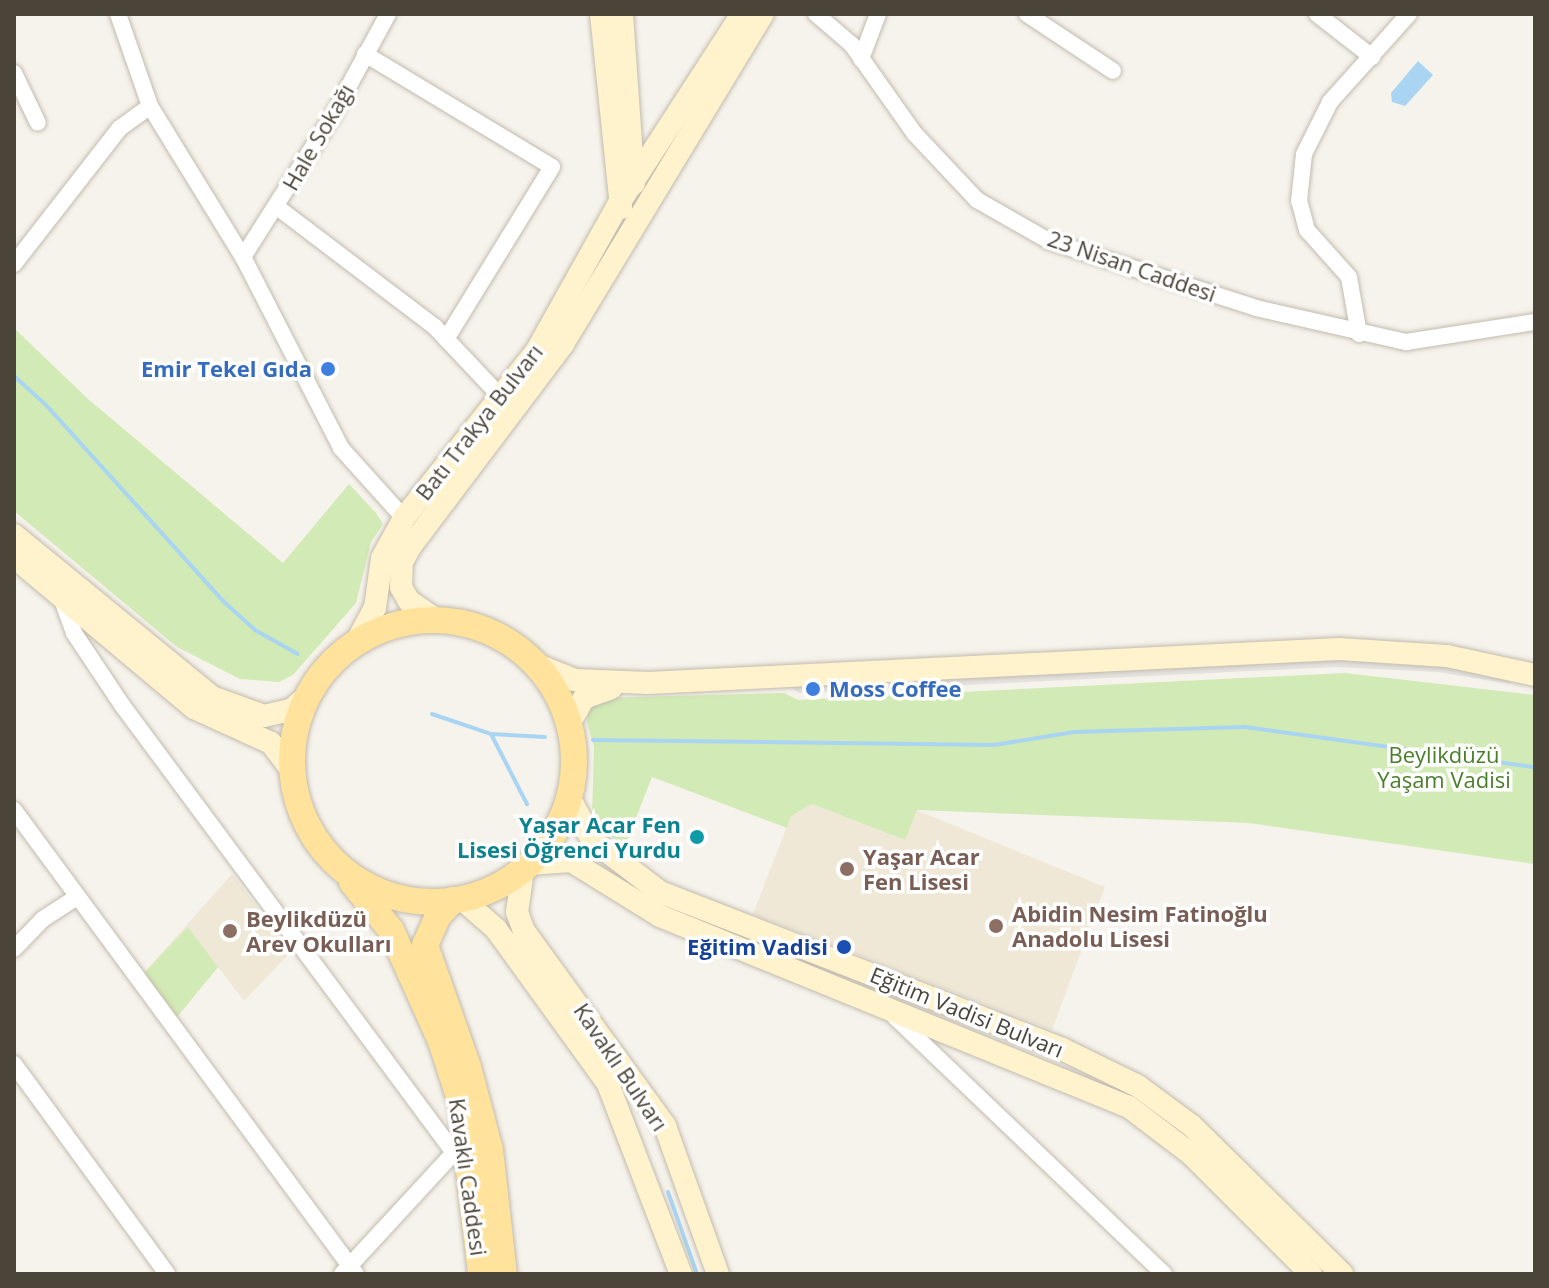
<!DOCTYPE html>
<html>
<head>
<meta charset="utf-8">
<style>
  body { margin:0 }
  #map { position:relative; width:1549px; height:1288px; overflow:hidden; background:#f6f3ec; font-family:"Open Sans",sans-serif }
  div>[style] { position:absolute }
  .education>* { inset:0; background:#efe8d6 }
  .green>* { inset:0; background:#d2eab5 }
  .parking>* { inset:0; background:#e5e3e0 }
  .water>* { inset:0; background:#a9d4f2 }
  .stream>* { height:4px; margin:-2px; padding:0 2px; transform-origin:2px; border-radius:2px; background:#a9d4f2 }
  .roads { filter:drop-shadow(0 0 2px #c2bbae) drop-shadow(0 0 2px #c2bbae) }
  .street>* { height:16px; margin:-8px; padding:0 8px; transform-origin:8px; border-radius:8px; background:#fff }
  .secondary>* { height:22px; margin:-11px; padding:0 11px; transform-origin:11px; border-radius:11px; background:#fff3cd }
  .primary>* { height:26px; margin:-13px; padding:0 13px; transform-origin:13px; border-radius:13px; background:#ffe39c }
  .primary>.ring { margin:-13px; padding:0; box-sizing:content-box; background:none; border:26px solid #ffe39c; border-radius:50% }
  .dots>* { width:22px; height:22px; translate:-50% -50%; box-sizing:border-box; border:4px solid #fff; border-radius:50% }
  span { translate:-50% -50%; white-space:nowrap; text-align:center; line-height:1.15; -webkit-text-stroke:7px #fff; paint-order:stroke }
  .street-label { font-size:22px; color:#4b4439 }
  .shop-label { font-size:22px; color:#366cbe; font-weight:700 }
  .right { translate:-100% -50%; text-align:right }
  .left { translate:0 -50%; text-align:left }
  .park-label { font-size:22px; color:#4a7f2a }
  .culture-label { font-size:22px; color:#0d838f; font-weight:700 }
  .education-label { font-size:22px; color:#785e54; font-weight:700 }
  .transit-label { font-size:22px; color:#164399; font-weight:700 }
  .frame { position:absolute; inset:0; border:16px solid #4b4439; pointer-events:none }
</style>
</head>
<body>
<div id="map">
  <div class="education">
    <i style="clip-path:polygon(812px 804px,904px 840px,916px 810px,1105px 887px,1052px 1030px,753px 914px,791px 816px)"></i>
    <i style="clip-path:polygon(232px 874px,291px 952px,244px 1001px,218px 967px,177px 1017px,143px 974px)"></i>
  </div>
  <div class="green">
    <i style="clip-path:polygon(14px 328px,88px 399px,283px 563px,349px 484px,376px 513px,383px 524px,371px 542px,356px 603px,293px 675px,279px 682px,240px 679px,177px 647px,14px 511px)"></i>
    <i style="clip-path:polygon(1345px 673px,1535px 695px,1535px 864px,1249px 823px,917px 810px,905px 840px,812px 804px,791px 816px,787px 828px,652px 777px,625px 846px,598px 827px,592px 815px,594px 747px,587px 723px,589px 707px,601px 698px,784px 693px,798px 700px)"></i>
    <i style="clip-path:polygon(188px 927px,218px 967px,177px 1017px,143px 974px)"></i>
  </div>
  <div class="parking">
    <i style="clip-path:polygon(1324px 657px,1441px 662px,1513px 676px,1510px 684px,1438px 672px,1335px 667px,799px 693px,789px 686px)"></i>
  </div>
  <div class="water">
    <i style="clip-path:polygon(1418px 61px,1433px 75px,1405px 106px,1392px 102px,1391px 93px)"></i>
  </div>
  <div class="stream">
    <i style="left:14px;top:376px;width:43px;rotate:42.2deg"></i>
    <i style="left:46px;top:405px;width:264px;rotate:47.9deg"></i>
    <i style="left:223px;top:601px;width:43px;rotate:42.2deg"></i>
    <i style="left:255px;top:630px;width:49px;rotate:29.2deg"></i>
    <i style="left:432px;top:714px;width:62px;rotate:18.7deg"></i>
    <i style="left:491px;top:734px;width:54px;rotate:3.2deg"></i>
    <i style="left:491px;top:734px;width:79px;rotate:62.8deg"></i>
    <i style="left:593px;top:740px;width:401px;rotate:0.7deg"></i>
    <i style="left:994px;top:745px;width:81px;rotate:-9.2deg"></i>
    <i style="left:1074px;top:732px;width:171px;rotate:-1.7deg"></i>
    <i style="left:1245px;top:727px;width:293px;rotate:7.9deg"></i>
    <i style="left:668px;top:1192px;width:87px;rotate:70.5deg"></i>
  </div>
  <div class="roads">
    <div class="street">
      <i style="left:118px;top:14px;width:97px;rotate:70.8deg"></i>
      <i style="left:150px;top:106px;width:177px;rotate:58.4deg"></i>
      <i style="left:243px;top:257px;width:215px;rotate:62.8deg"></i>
      <i style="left:341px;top:448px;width:94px;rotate:48deg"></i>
      <i style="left:816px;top:14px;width:48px;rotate:40.7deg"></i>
      <i style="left:852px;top:45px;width:108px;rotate:54.8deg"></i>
      <i style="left:914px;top:133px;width:92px;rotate:46.8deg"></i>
      <i style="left:977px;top:200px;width:83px;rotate:29.7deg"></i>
      <i style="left:1049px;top:241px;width:218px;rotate:17.9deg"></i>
      <i style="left:1256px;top:308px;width:154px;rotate:12.8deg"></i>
      <i style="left:1406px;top:342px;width:131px;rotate:-8.8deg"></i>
      <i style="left:1027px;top:14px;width:103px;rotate:33.5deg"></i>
      <i style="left:1317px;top:14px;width:70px;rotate:38deg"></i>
      <i style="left:365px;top:54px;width:218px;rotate:31.1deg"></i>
      <i style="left:552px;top:167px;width:202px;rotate:121.6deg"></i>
      <i style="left:861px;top:59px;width:48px;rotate:-69.3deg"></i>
      <i style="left:14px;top:73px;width:55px;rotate:64.4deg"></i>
      <i style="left:277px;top:207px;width:197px;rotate:37.2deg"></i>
      <i style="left:434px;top:326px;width:98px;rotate:46.7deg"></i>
      <i style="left:243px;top:257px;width:168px;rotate:-57.6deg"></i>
      <i style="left:333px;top:115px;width:115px;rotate:-61.4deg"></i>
      <i style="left:14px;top:264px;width:172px;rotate:-52.1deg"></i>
      <i style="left:120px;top:128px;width:37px;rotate:-36deg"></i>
      <i style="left:1359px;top:334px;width:58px;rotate:-100deg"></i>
      <i style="left:1349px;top:277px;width:63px;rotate:-131.8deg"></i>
      <i style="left:1307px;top:230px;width:30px;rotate:-105deg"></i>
      <i style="left:1299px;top:201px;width:47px;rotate:-83.9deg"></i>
      <i style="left:1304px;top:154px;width:58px;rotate:-63.4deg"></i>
      <i style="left:1330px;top:102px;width:118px;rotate:-48.1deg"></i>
      <i style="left:61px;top:597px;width:38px;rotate:70deg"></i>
      <i style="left:74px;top:633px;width:87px;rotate:56.3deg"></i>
      <i style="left:122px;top:705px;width:554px;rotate:53.44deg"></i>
      <i style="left:14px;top:810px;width:576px;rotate:53.61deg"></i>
      <i style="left:14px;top:949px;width:42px;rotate:-46deg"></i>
      <i style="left:43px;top:919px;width:40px;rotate:-32.9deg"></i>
      <i style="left:895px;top:1017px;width:372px;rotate:43.7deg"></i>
      <i style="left:14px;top:1064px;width:260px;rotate:53.9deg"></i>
      <i style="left:342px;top:1274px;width:176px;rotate:-47.3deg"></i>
    </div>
    <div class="secondary">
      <i style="left:601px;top:14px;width:195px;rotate:84.1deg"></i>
      <i style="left:622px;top:14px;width:170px;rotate:86deg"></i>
      <i style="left:14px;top:535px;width:256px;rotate:39.3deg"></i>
      <i style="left:212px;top:697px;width:55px;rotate:20.1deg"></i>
      <i style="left:264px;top:716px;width:28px;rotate:-13deg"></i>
      <i style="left:291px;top:710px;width:21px;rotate:-41deg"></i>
      <i style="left:14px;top:557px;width:235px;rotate:40deg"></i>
      <i style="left:194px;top:708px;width:85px;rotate:24.4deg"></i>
      <i style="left:271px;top:743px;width:35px;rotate:53deg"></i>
      <i style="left:437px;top:620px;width:34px;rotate:-146deg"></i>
      <i style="left:409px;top:601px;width:16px;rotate:-120deg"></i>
      <i style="left:401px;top:587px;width:25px;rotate:-88deg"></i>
      <i style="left:402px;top:562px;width:18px;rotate:-61deg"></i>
      <i style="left:411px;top:546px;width:253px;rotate:-53deg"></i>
      <i style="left:563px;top:344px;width:386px;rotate:-58.8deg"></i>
      <i style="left:356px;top:643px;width:40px;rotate:-62deg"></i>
      <i style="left:375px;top:608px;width:50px;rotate:-82deg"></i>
      <i style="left:382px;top:558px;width:46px;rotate:-61.2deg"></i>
      <i style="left:404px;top:518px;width:214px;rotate:-51.6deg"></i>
      <i style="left:537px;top:350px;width:166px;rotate:-60.8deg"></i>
      <i style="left:618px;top:205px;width:228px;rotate:-57deg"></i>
      <i style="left:535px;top:664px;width:43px;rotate:21.8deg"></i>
      <i style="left:575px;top:680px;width:73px;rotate:2.4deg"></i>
      <i style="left:648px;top:683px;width:692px;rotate:-2.82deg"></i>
      <i style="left:1339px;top:649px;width:108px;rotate:3.7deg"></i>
      <i style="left:1447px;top:656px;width:90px;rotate:12.2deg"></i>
      <i style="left:569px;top:724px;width:30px;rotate:-60deg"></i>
      <i style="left:584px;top:698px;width:29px;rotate:-20deg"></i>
      <i style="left:569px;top:797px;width:49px;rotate:61.9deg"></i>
      <i style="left:592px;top:840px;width:86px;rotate:37.4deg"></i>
      <i style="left:660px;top:892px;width:432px;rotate:21.3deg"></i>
      <i style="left:1062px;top:1049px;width:85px;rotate:26deg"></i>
      <i style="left:1138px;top:1086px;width:67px;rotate:36.5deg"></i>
      <i style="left:1192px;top:1126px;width:211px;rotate:44.6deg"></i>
      <i style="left:529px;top:864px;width:42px;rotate:-4.1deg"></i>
      <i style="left:571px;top:861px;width:105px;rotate:31.7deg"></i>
      <i style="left:660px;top:916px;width:506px;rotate:22.16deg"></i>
      <i style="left:1129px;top:1107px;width:78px;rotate:37.2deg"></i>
      <i style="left:1191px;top:1154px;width:170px;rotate:45deg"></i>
      <i style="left:523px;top:870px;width:42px;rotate:98.1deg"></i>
      <i style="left:517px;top:912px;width:20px;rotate:70deg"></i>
      <i style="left:524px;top:931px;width:241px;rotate:54.1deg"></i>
      <i style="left:665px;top:1126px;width:157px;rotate:70.3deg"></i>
      <i style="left:463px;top:900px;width:44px;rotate:41.3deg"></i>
      <i style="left:496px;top:929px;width:191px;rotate:54.1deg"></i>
      <i style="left:608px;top:1084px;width:204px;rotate:69deg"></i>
    </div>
    <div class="primary">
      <i class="ring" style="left:292px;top:620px;width:256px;height:256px"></i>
      <i style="left:352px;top:882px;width:62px;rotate:50.9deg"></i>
      <i style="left:391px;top:930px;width:122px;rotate:65.8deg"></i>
      <i style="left:441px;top:1041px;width:65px;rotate:72.1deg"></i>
      <i style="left:461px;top:1103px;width:172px;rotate:83.3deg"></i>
      <i style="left:453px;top:900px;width:22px;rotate:133deg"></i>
      <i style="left:438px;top:916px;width:32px;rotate:114deg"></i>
      <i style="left:425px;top:945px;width:129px;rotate:70.6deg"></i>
      <i style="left:468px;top:1067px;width:86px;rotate:75.2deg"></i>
      <i style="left:490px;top:1150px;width:125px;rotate:83.6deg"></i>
    </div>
  </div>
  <div class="dots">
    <i style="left:328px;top:369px;background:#3f7fe0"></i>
    <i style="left:813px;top:689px;background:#3f7fe0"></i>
    <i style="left:697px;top:837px;background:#0f9aa8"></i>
    <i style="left:847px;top:869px;background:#8d6e63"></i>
    <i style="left:996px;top:926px;background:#8d6e63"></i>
    <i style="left:230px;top:931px;background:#8d6e63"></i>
    <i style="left:844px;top:947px;background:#1a4fb4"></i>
  </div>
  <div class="street-label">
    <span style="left:318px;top:137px;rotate:-60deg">Hale Sokağı</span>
    <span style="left:1132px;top:266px;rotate:19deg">23 Nisan Caddesi</span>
    <span style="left:479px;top:422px;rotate:-52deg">Batı Trakya Bulvarı</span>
    <span style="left:967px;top:1012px;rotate:22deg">Eğitim Vadisi Bulvarı</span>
    <span style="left:621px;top:1067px;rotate:56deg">Kavaklı Bulvarı</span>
    <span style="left:468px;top:1177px;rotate:82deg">Kavaklı Caddesi</span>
  </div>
  <div class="shop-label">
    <span class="right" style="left:312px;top:369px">Emir Tekel Gıda</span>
    <span class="left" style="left:829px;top:689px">Moss Coffee</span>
  </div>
  <div class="park-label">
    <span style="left:1444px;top:767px">Beylikdüzü<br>Yaşam Vadisi</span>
  </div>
  <div class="culture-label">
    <span class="right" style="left:681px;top:837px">Yaşar Acar Fen<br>Lisesi Öğrenci Yurdu</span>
  </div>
  <div class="education-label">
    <span class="left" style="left:863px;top:869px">Yaşar Acar<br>Fen Lisesi</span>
    <span class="left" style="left:1012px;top:926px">Abidin Nesim Fatinoğlu<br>Anadolu Lisesi</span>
    <span class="left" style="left:246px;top:931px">Beylikdüzü<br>Arev Okulları</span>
  </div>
  <div class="transit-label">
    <span class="right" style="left:828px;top:947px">Eğitim Vadisi</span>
  </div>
  <div class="frame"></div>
</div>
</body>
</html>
